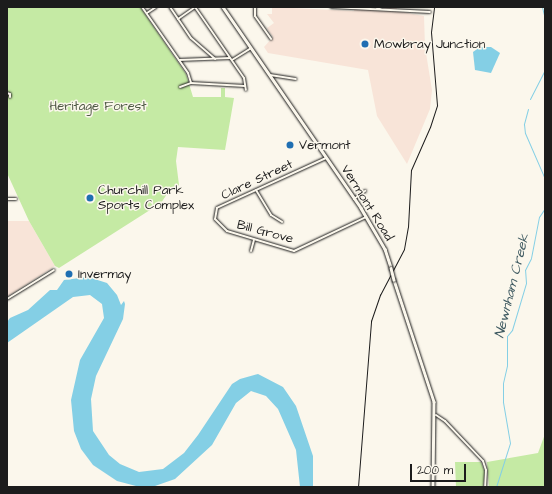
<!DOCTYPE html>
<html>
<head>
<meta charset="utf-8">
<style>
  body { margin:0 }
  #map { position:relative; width:552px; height:494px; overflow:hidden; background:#fbf7ec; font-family:"Architects Daughter",sans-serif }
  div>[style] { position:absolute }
  .built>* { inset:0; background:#f8e4d8 }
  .green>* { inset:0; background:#c5eaa4 }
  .water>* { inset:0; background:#84cfe5 }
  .stream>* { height:1px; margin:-0.5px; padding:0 0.5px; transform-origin:0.5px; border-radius:0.5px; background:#84cfe5 }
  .roads { filter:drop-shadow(0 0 1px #1c1c1c) drop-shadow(0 0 1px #1c1c1c) }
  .minor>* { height:2px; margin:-1px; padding:0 1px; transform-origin:1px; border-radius:1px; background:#fbf7ec }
  .tertiary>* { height:2.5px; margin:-1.25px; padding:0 1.25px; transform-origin:1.25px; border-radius:1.25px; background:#fbf7ec }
  .rail>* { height:1px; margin:-0.5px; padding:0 0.5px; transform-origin:0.5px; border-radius:0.5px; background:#1c1c1c }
  .bridges { filter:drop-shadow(0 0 1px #1c1c1c) drop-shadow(0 0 1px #1c1c1c) }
  .tertiary-bridge>* { height:2.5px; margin:-1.25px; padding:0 1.25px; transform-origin:1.25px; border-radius:1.25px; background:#fbf7ec }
  .dots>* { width:11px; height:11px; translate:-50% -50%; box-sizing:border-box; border:2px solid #fbf7ec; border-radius:50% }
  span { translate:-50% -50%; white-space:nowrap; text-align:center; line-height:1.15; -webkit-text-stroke:3px #fbf7ec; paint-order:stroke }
  .poi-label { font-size:13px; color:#1c1c1c }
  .left { translate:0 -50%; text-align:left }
  .park-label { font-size:13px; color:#4f5a45 }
  .street-label { font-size:13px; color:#1c1c1c }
  .water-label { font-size:14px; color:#405b62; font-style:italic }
  .frame { position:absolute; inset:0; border:8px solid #1c1c1c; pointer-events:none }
  .scale { position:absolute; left:410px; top:464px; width:56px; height:18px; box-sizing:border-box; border:2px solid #1c1c1c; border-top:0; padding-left:5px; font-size:12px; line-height:14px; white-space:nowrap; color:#1c1c1c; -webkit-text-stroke:3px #fbf7ec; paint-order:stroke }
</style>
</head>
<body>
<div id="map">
  <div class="built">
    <i style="clip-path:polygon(272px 7px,354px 11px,354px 7px,411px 7px,397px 8px,397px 11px,424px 16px,425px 47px,432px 90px,430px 109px,407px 164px,377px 116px,368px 70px,268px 53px,264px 47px,273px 37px,267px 28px,274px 23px,267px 14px,272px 14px)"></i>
    <i style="clip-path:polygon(7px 221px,29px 221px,55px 266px,7px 297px)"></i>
  </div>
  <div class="green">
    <i style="clip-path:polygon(7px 7px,140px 7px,186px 74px,193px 97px,221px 97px,221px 88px,225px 88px,225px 97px,234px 98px,225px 150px,178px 147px,176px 161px,179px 185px,167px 194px,161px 203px,59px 268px,55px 266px,29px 221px,7px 173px)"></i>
    <i style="clip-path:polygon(545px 434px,545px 487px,489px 487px,487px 462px,538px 453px)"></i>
    <i style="clip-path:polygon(455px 462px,481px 462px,485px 473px,483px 487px,456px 487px)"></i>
  </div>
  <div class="water">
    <i style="clip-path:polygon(480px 47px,491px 47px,500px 53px,491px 73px,475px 70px,473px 52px)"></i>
    <i style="clip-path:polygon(88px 277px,107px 283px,117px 295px,121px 305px,124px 301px,125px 304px,123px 319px,96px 376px,91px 399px,93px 431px,109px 455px,120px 464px,139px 472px,163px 469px,184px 453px,198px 435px,232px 384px,240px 379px,258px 374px,283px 387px,296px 406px,313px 456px,313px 487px,300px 487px,296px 450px,278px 409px,266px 396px,251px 391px,236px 403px,212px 445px,175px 479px,155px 486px,136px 486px,117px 481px,93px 465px,81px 449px,74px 431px,71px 400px,80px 360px,104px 318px,102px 304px,90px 295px,73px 297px,7px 343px,7px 322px,10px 318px,28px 310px,50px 290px,57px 290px,64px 280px)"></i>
  </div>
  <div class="stream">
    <i style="left:542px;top:7px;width:12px;rotate:76deg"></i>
    <i style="left:530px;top:99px;width:34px;rotate:-63deg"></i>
    <i style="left:528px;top:109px;width:16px;rotate:105deg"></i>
    <i style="left:524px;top:124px;width:9px;rotate:84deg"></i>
    <i style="left:525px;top:133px;width:50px;rotate:66.5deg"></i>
    <i style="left:496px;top:487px;width:46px;rotate:-72.3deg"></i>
    <i style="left:510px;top:443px;width:42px;rotate:-99.7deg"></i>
    <i style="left:503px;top:402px;width:19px;rotate:-90deg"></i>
    <i style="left:503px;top:383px;width:18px;rotate:-77deg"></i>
    <i style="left:507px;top:365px;width:29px;rotate:-90deg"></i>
    <i style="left:507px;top:336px;width:8px;rotate:-50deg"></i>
    <i style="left:512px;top:330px;width:49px;rotate:-73.4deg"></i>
    <i style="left:526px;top:283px;width:13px;rotate:-94deg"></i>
    <i style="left:525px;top:270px;width:13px;rotate:-63deg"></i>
    <i style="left:531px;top:258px;width:42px;rotate:-79deg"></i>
    <i style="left:539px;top:217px;width:11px;rotate:-56deg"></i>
  </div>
  <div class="roads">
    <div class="minor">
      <i style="left:142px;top:7px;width:80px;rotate:55.1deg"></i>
      <i style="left:188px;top:73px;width:10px;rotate:73deg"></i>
      <i style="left:170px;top:7px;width:37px;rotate:56deg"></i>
      <i style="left:191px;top:38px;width:32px;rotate:41deg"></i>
      <i style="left:195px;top:7px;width:86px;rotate:55.4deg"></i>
      <i style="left:244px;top:78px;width:12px;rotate:81deg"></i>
      <i style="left:255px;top:7px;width:9px;rotate:90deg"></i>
      <i style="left:255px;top:16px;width:28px;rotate:55deg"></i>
      <i style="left:331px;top:7px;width:99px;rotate:2.9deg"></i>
      <i style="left:377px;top:9px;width:5px;rotate:-22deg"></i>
      <i style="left:147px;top:13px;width:11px;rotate:-34deg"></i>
      <i style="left:178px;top:19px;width:21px;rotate:-35deg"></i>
      <i style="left:179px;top:60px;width:51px;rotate:-2.2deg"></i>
      <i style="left:232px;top:60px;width:22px;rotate:-32deg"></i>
      <i style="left:270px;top:75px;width:26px;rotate:9deg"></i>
      <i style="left:191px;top:83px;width:54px;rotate:3.2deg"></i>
      <i style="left:180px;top:87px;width:12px;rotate:-20deg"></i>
      <i style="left:7px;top:93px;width:3px;rotate:18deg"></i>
      <i style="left:10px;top:94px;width:3px;rotate:90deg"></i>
      <i style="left:326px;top:158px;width:120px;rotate:155.4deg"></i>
      <i style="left:217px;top:208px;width:11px;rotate:100deg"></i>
      <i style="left:215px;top:219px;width:17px;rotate:45deg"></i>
      <i style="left:227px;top:231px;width:70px;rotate:16.6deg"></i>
      <i style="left:294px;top:251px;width:80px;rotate:-25.3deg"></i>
      <i style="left:256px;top:190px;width:29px;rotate:59deg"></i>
      <i style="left:271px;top:215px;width:13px;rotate:32deg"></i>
      <i style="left:7px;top:199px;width:9px"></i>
      <i style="left:354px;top:199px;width:14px;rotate:-36deg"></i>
      <i style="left:251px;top:251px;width:11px;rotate:-75deg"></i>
      <i style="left:7px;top:299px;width:55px;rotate:-31.7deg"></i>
      <i style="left:436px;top:415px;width:11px;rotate:34deg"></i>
      <i style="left:445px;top:421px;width:55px;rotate:46.5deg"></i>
      <i style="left:483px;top:461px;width:9px;rotate:72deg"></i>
      <i style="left:486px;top:470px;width:17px;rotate:93deg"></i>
    </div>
    <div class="tertiary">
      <i style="left:223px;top:7px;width:244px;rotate:55.5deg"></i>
      <i style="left:361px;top:208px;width:48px;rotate:59.7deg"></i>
      <i style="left:385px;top:249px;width:20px;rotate:72deg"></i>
      <i style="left:394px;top:280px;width:128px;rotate:71.8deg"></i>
      <i style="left:434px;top:402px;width:85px;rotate:90.7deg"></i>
    </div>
  </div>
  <div class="rail">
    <i style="left:358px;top:487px;width:167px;rotate:-85.5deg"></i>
    <i style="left:371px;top:321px;width:28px;rotate:-71deg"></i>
    <i style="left:380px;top:295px;width:52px;rotate:-62.4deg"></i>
    <i style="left:404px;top:249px;width:22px;rotate:-80deg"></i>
    <i style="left:408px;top:227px;width:57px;rotate:-87deg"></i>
    <i style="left:411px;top:170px;width:47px;rotate:-66.2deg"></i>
    <i style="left:430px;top:127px;width:23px;rotate:-72deg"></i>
    <i style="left:437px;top:105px;width:73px;rotate:-94.7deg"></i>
    <i style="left:431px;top:32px;width:25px;rotate:-83deg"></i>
  </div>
  <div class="bridges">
    <div class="tertiary-bridge">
      <i style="left:391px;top:268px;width:12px;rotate:76deg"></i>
    </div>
  </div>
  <div class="dots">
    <i style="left:365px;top:44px;background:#1f6fb2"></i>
    <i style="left:290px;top:145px;background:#1f6fb2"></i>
    <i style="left:90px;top:198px;background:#1f6fb2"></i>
    <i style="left:69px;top:274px;background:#1f6fb2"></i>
  </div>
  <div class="poi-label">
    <span class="left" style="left:374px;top:44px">Mowbray Junction</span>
    <span class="left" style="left:299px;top:145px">Vermont</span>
    <span class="left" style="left:98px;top:198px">Churchill Park<br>Sports Complex</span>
    <span class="left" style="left:78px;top:274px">Invermay</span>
  </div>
  <div class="park-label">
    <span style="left:98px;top:106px">Heritage Forest</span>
  </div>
  <div class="street-label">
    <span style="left:257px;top:180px;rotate:-25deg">Clare Street</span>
    <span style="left:367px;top:203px;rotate:58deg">Vermont Road</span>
    <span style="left:265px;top:232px;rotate:15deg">Bill Grove</span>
  </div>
  <div class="water-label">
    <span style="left:512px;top:286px;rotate:-76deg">Newnham Creek</span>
  </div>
  <div class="frame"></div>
  <div class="scale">200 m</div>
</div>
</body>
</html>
